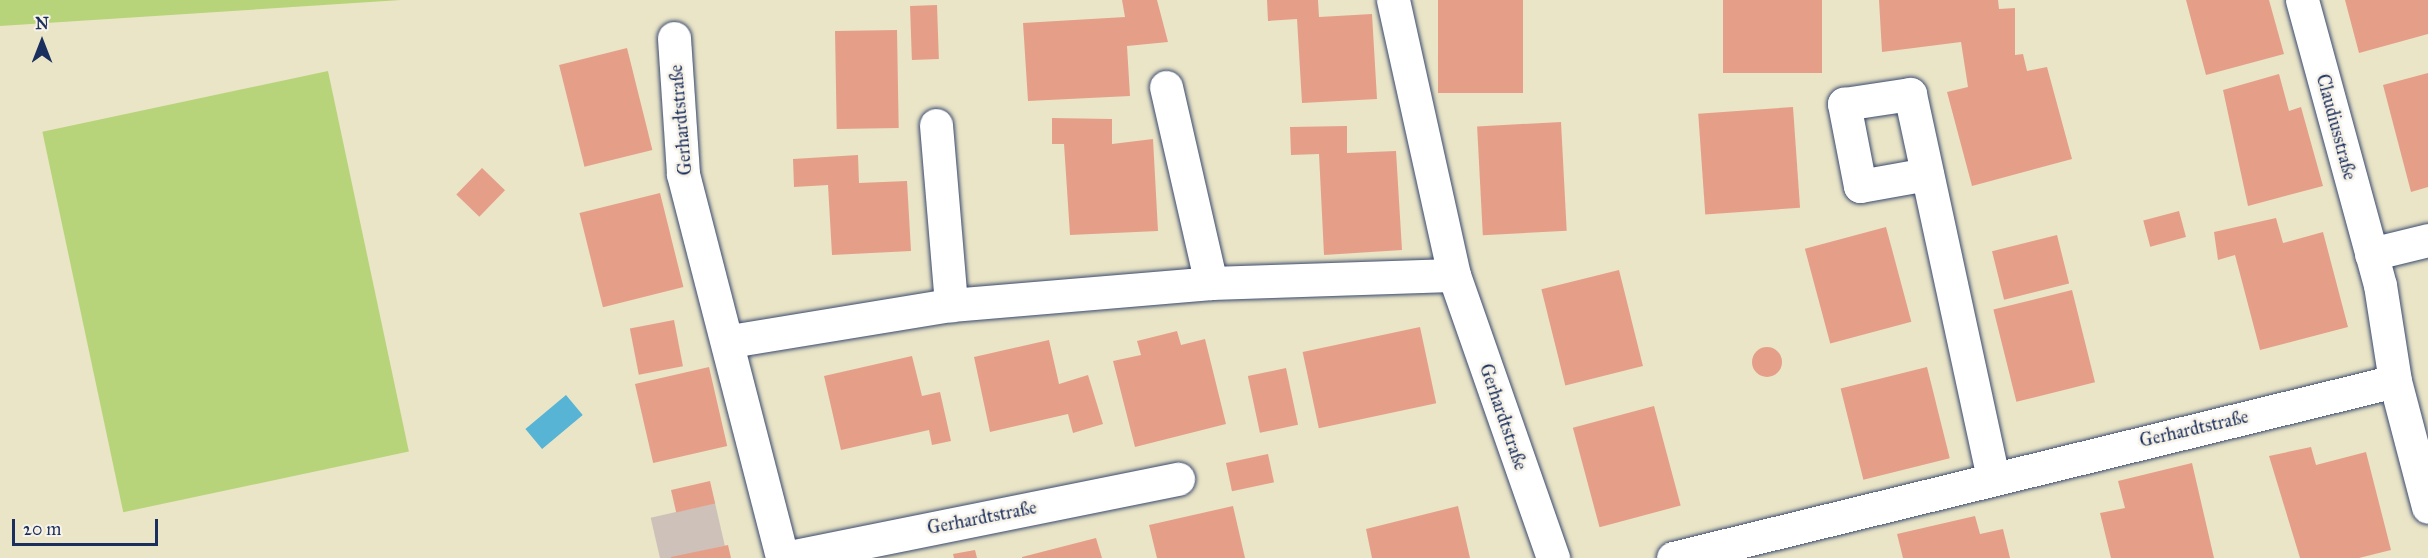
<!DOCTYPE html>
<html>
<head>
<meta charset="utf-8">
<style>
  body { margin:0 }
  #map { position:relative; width:2428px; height:558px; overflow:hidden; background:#eae5c7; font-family:"IM FELL Great Primer",serif }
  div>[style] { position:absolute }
  .industrial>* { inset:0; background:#cec1ba; transform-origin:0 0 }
  .green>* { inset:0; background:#b8d47a; transform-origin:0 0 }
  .water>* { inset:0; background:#57b4d5; transform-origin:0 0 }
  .building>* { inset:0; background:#e59f88; transform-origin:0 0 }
  .round { border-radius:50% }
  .roads { filter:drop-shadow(0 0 2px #3a4a6e) drop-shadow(0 0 2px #3a4a6e) }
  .minor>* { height:33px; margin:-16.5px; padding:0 16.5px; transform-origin:16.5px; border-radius:16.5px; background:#fff }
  span { translate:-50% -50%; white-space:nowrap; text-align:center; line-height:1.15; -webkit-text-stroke:5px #f7f3e8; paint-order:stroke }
  .street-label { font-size:18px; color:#1b2f5e }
  .north { position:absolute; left:12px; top:12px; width:60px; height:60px; -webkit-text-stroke:4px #f7f3e8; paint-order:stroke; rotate:0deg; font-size:16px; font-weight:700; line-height:24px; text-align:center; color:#1b2f5e }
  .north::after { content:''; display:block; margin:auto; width:21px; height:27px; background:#1b2f5e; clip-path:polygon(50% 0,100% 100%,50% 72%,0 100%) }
  .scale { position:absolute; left:12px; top:519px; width:146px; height:27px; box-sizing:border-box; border:3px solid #1b2f5e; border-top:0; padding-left:8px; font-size:18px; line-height:21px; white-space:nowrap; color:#1b2f5e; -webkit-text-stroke:4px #f7f3e8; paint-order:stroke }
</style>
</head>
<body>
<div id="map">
  <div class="industrial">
    <i style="left:715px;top:503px;width:44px;height:66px;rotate:77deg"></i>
  </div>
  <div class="green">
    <i style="clip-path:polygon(0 0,401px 0,0 26px)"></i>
    <i style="left:328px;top:71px;width:389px;height:292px;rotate:78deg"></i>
  </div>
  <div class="water">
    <i style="left:566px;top:395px;width:26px;height:53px;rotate:50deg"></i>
  </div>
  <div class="building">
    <i style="clip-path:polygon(1122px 0,1157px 0,1168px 42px,1127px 46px,1130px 96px,1028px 101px,1023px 23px,1125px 17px)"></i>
    <i style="clip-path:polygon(1267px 0,1318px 0,1319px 17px,1372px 14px,1377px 99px,1302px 103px,1297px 19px,1268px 21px)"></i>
    <i style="left:1438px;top:0;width:85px;height:93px"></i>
    <i style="left:1723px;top:0;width:99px;height:73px"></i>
    <i style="clip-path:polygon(1879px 0,1998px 0,1999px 9px,2015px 8px,2015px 55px,2023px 54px,2027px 71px,2047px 67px,2072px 159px,1972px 186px,1947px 92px,1968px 87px,1961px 42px,1882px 52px)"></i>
    <i style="clip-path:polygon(2186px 0,2269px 0,2284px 54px,2206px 75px)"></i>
    <i style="clip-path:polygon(2345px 0,2428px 0,2428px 34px,2359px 53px)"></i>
    <i style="left:937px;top:5px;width:54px;height:27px;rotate:88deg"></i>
    <i style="left:897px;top:30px;width:98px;height:62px;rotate:89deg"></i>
    <i style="left:627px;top:48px;width:105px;height:70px;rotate:76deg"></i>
    <i style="clip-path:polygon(2428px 73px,2428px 187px,2411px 192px,2383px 85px)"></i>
    <i style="clip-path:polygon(2279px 74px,2289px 111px,2301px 107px,2323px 186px,2248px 206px,2223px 90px)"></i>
    <i style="left:1793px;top:107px;width:101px;height:95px;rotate:86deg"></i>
    <i style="clip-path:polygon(1052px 118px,1112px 119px,1112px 144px,1153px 139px,1158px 231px,1070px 235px,1064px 144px,1052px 144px)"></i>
    <i style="left:1561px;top:122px;width:109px;height:84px;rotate:87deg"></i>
    <i style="clip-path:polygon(1347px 126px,1347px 153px,1396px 151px,1402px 250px,1324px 255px,1319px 154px,1291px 155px,1290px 127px)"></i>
    <i style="clip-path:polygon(858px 155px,859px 183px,907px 181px,911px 251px,832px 255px,828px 185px,794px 187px,793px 159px)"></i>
    <i style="left:482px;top:168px;width:32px;height:37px;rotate:44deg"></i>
    <i style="left:660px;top:193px;width:97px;height:83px;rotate:76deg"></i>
    <i style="left:2179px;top:211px;width:27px;height:37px;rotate:75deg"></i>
    <i style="clip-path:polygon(2276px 218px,2283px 243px,2323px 232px,2348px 327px,2260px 350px,2235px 255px,2218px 260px,2214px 232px)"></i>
    <i style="left:1886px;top:227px;width:98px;height:84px;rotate:75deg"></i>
    <i style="left:2057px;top:235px;width:50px;height:67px;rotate:76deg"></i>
    <i style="left:1619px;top:270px;width:99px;height:80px;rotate:76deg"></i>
    <i style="left:2072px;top:290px;width:95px;height:81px;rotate:76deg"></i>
    <i style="left:674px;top:320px;width:47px;height:45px;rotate:79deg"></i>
    <i style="left:1420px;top:327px;width:78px;height:120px;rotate:78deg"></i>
    <i style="clip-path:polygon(1177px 331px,1181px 345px,1205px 339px,1226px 424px,1135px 447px,1113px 361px,1141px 355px,1137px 341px)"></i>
    <i style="clip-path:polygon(1049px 340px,1059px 384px,1088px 375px,1103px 424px,1073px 433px,1068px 414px,990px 432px,974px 357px)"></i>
    <i class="round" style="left:1752px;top:347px;width:30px;height:30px"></i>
    <i style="clip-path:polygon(912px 356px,922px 396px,940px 392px,951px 441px,932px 445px,929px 430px,841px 450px,824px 376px)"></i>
    <i style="left:709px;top:367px;width:81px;height:76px;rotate:77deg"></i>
    <i style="left:1927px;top:367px;width:94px;height:89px;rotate:76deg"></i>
    <i style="left:1286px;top:368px;width:58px;height:39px;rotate:78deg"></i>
    <i style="left:1654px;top:406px;width:103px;height:84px;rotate:75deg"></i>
    <i style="clip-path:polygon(2311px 447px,2316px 465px,2366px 452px,2391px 550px,2359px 558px,2300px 558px,2269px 456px)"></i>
    <i style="left:1268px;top:454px;width:29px;height:43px;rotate:78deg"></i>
    <i style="clip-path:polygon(2192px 463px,2214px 558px,2111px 558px,2100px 513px,2125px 508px,2118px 481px)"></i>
    <i style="left:710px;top:481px;width:23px;height:40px;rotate:77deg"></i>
    <i style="clip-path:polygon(1233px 506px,1245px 558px,1157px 558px,1149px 525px)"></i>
    <i style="clip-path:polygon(1458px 506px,1470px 558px,1372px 558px,1366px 529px)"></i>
    <i style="clip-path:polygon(1975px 516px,1980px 534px,2003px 529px,2010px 558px,1903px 558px,1897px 534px)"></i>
    <i style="clip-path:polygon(1096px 538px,1102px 558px,1022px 558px,1022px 557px)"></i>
    <i style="clip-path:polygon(728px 545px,731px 558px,671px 558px,671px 557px)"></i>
    <i style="clip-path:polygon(975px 550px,977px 558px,954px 558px,953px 554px)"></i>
  </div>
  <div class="roads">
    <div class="minor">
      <i style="left:1393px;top:0;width:282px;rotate:77.5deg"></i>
      <i style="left:1454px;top:275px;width:300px;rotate:70.7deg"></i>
      <i style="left:2302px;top:0;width:295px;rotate:74.7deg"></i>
      <i style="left:2380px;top:285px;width:97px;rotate:81.1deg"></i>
      <i style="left:2395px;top:381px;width:130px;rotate:75.3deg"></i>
      <i style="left:674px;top:38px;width:136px;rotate:86.2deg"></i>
      <i style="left:683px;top:174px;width:397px;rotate:75.5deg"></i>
      <i style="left:1166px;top:87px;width:201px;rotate:77.1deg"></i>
      <i style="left:936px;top:125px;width:181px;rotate:85.2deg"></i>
      <i style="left:1927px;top:174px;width:68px;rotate:169.8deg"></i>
      <i style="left:1860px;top:186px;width:84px;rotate:-101deg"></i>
      <i style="left:1844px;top:104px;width:67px;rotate:-8.6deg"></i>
      <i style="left:1910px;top:94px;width:392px;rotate:77.8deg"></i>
      <i style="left:2371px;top:254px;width:59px;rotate:-13.8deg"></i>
      <i style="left:730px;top:341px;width:224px;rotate:-9.3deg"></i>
      <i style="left:951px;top:305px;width:261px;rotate:-4.8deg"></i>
      <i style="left:1211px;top:283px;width:243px;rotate:-1.9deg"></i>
      <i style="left:785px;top:558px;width:401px;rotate:-11.4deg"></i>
      <i style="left:1673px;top:558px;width:743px;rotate:-13.77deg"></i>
    </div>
  </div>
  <div class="street-label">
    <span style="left:681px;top:120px;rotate:-95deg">Gerhardtstraße</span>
    <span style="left:2336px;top:127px;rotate:75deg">Claudiusstraße</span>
    <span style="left:1503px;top:417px;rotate:71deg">Gerhardtstraße</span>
    <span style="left:2194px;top:429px;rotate:-13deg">Gerhardtstraße</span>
    <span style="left:982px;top:518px;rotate:-11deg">Gerhardtstraße</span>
  </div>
  <div class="north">N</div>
  <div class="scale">20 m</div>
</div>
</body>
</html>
